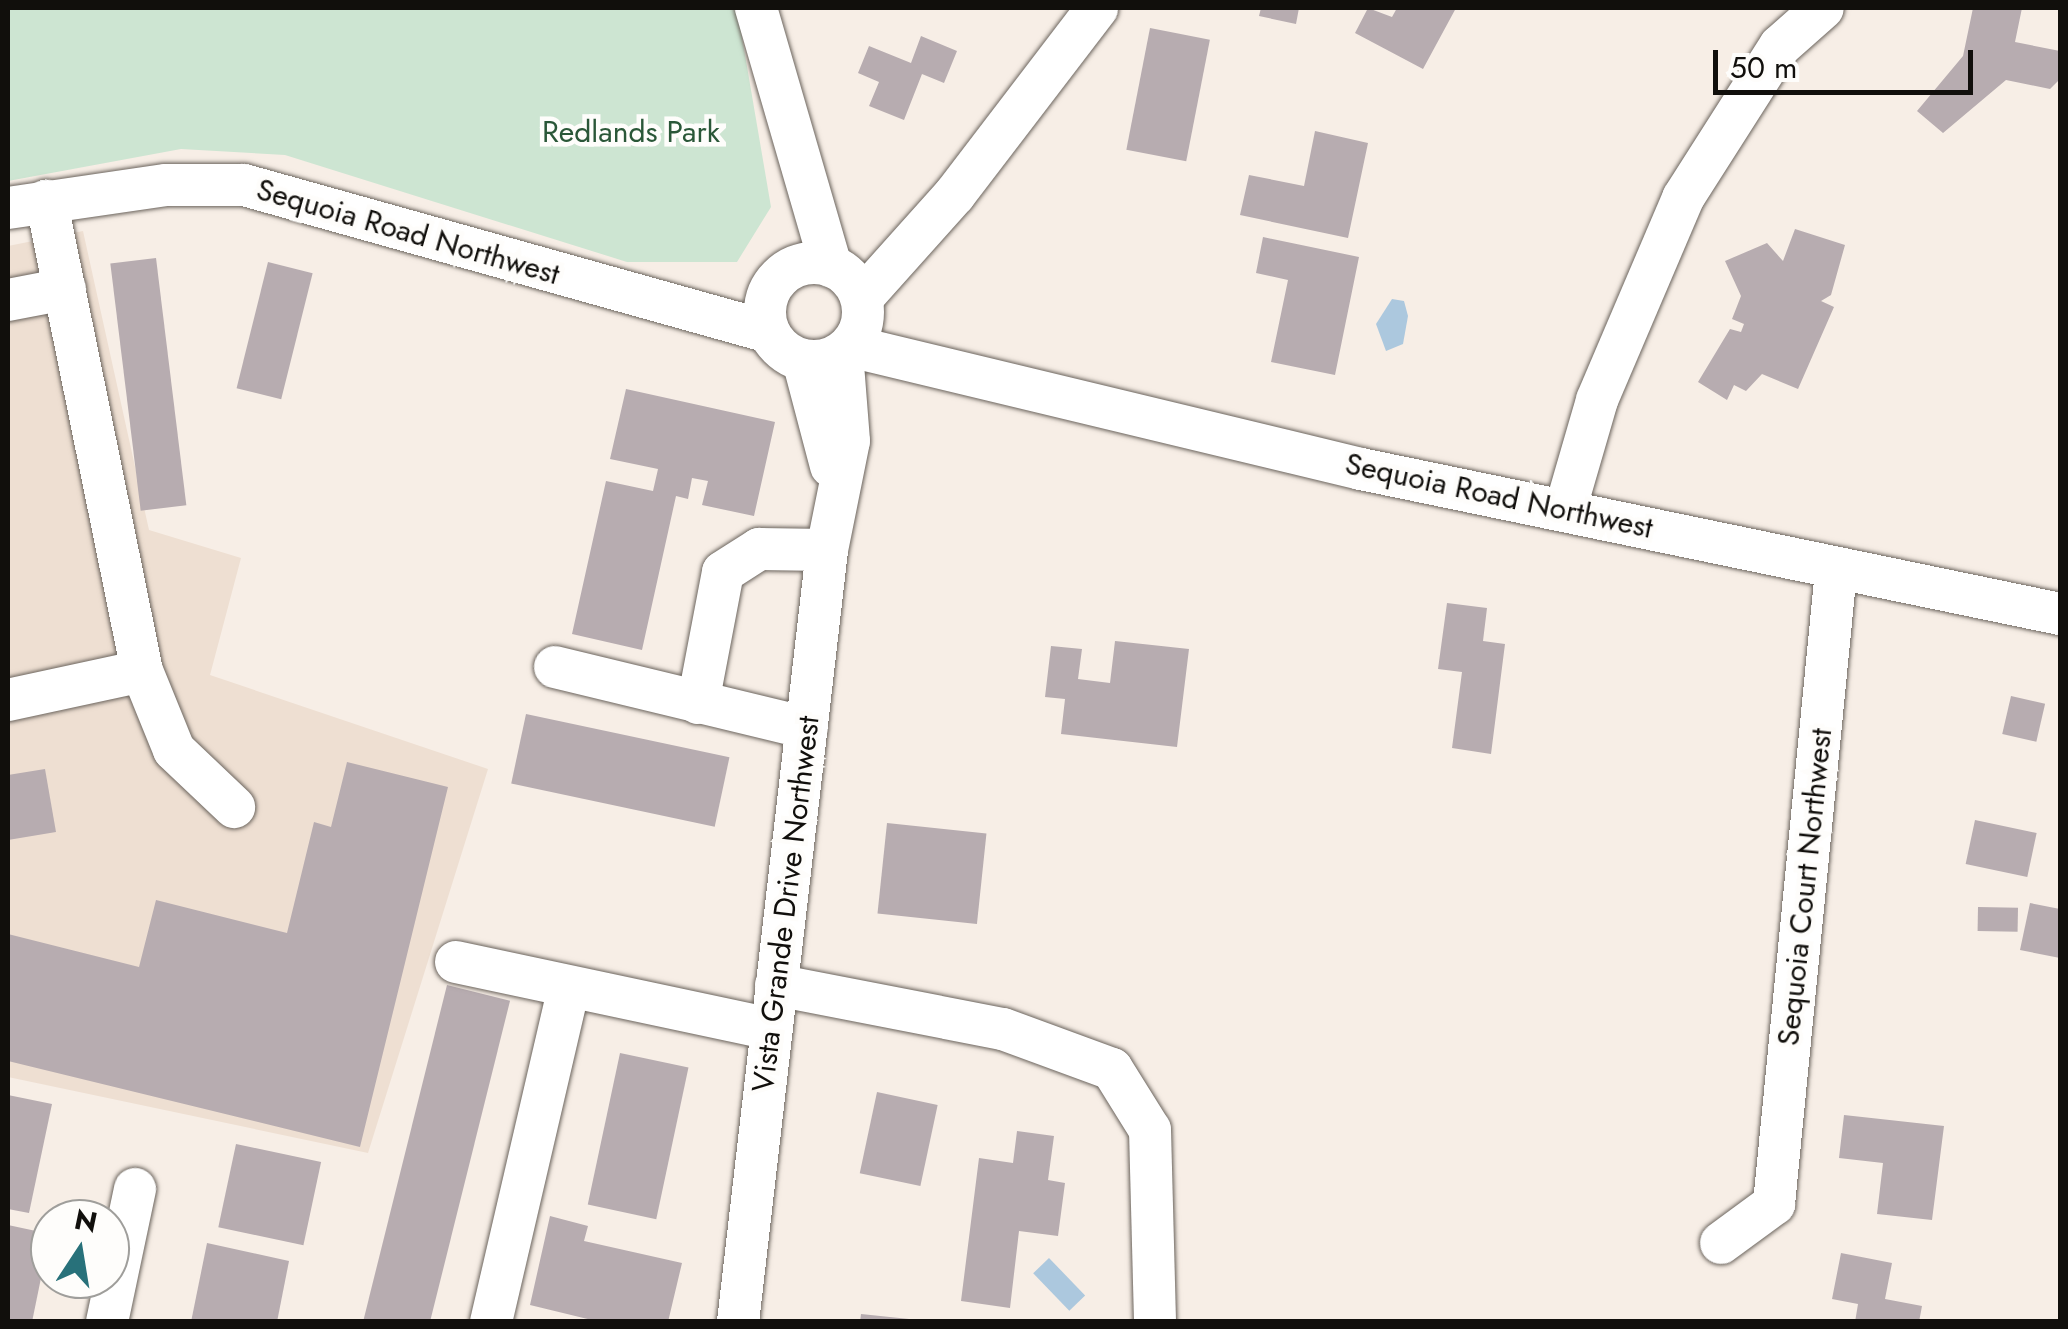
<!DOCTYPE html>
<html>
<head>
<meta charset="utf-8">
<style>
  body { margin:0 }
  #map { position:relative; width:2068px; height:1329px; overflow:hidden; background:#f7eee6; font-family:Jost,sans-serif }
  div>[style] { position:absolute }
  .built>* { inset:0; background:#eedfd2 }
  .green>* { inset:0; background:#cde5d2 }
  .water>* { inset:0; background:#acc8de; transform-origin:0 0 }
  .building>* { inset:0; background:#b7acb0; transform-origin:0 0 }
  .roads { filter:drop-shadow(0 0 2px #6b645d) drop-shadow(0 0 2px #6b645d) }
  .minor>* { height:42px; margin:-21px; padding:0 21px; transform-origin:21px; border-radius:21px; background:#fff }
  .minor>.ring { margin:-21px; padding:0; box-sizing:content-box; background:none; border:42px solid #fff; border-radius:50% }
  span { translate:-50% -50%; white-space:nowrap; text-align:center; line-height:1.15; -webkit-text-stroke:9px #fefdfb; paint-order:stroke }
  .park-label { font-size:30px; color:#2a5738 }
  .street-label { font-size:30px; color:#110f0c }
  .frame { position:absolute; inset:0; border:10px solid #110f0c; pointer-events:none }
  .north { position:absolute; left:30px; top:1199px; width:100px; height:100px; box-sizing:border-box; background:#fefdfb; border:2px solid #9f9e9b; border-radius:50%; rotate:12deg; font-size:28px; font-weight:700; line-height:40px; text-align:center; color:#110f0c }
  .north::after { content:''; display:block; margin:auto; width:35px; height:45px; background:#28717a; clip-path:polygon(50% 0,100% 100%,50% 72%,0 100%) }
  .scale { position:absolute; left:1713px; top:50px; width:260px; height:45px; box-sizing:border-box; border:5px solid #110f0c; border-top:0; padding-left:12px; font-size:30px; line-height:35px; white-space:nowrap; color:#110f0c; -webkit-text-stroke:8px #fefdfb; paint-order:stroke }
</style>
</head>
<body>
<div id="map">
  <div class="built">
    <i style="clip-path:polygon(83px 231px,149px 530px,241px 558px,210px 675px,488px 769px,368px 1153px,8px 1077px,8px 246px)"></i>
  </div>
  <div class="green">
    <i style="clip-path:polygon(8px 8px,737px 8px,771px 207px,737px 262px,627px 262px,285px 155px,181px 149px,8px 181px)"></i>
  </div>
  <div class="water">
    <i style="clip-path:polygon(1392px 299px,1404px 301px,1408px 316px,1403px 344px,1386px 351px,1376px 324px)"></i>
    <i style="left:1049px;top:1258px;width:52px;height:22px;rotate:46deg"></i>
  </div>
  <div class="building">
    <i style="clip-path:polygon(1261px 8px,1299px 8px,1296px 24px,1259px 16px)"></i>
    <i style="clip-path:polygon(1368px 8px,1392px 17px,1397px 8px,1456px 8px,1423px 69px,1355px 33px)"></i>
    <i style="clip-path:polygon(1973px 8px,2022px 8px,2015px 42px,2060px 51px,2060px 79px,2050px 89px,2006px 80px,1943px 133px,1917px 111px,1963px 56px)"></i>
    <i style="left:1150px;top:28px;width:61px;height:124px;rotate:11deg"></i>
    <i style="clip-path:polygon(921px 36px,957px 51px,944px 83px,922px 74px,904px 120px,869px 106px,879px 82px,858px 73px,869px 46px,911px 63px)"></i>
    <i style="clip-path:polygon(1315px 131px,1368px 143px,1348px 238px,1240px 215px,1249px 175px,1304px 186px)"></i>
    <i style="clip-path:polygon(1795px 229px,1845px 245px,1831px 295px,1821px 301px,1834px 307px,1798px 389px,1762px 374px,1746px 391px,1734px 385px,1727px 400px,1698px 382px,1730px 329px,1741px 332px,1744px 324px,1732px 319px,1741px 296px,1725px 261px,1767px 243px,1783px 261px)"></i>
    <i style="clip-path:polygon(1263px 237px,1359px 257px,1335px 375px,1271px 362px,1288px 280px,1256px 273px)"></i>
    <i style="left:156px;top:258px;width:249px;height:46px;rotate:83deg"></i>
    <i style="left:268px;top:262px;width:46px;height:130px;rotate:14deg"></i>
    <i style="clip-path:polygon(626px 389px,775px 422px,754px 516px,702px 505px,708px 481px,692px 478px,688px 499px,676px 496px,642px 650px,572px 634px,606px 481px,653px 491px,658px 469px,610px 459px)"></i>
    <i style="clip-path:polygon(1447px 603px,1487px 608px,1483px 641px,1505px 644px,1491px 754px,1452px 748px,1462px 672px,1438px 669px)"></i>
    <i style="clip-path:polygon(1115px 641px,1189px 649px,1177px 747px,1061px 734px,1065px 699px,1045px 697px,1051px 646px,1082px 649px,1078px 679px,1110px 683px)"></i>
    <i style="left:2011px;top:696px;width:35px;height:39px;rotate:13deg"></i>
    <i style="left:526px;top:714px;width:208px;height:71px;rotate:12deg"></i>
    <i style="clip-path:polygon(347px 762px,448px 787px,360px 1147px,8px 1061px,8px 934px,139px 967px,156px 900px,287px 933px,314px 822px,331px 827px)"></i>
    <i style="clip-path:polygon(45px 769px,56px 832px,8px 840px,8px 775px)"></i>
    <i style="left:1975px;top:820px;width:63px;height:45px;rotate:12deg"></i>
    <i style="left:887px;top:823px;width:100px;height:91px;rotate:6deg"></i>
    <i style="clip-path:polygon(2030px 903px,2060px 909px,2060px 958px,2020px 950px)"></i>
    <i style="left:1978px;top:907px;width:40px;height:24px;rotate:1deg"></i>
    <i style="left:447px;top:985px;width:65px;height:347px;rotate:14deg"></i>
    <i style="left:620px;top:1053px;width:70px;height:155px;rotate:12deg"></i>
    <i style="left:877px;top:1092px;width:62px;height:83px;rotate:12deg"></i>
    <i style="clip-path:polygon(8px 1095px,52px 1104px,29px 1213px,8px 1209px)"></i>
    <i style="clip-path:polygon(1844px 1115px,1944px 1126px,1932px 1220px,1877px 1214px,1883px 1163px,1839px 1158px)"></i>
    <i style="clip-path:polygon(1017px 1131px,1054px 1136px,1048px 1180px,1065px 1183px,1058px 1236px,1019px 1231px,1010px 1308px,961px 1301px,979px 1158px,1013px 1163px)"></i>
    <i style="left:236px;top:1144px;width:87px;height:85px;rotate:12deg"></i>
    <i style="clip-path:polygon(550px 1216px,588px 1226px,584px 1241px,682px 1263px,668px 1322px,600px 1322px,530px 1305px)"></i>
    <i style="clip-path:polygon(8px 1225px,50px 1234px,32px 1322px,8px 1320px)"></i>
    <i style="clip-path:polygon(207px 1243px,289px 1261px,277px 1322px,191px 1322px)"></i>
    <i style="clip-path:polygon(1841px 1253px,1892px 1263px,1885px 1299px,1922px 1306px,1919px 1322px,1855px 1322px,1858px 1304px,1832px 1299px)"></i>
    <i style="clip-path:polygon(861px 1314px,909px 1319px,909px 1322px,860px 1322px)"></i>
  </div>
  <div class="roads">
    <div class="minor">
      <i style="left:756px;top:8px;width:269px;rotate:73.8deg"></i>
      <i style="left:8px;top:208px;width:160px;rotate:-8.3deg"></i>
      <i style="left:166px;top:185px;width:78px"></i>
      <i style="left:244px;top:185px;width:545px;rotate:15.64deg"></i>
      <i class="ring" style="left:765px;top:263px;width:56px;height:56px"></i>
      <i style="left:862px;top:298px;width:140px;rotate:-48.2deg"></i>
      <i style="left:955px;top:194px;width:234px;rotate:-52.6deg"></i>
      <i style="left:8px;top:300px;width:58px;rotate:-10.9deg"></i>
      <i style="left:850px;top:346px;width:526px;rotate:13.53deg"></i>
      <i style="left:1361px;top:469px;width:714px;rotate:11.72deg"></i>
      <i style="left:803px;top:360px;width:110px;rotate:75.2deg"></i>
      <i style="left:1566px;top:507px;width:111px;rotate:-73.8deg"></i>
      <i style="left:1597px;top:400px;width:220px;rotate:-66.9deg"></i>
      <i style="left:1683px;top:198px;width:180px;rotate:-57.5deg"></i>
      <i style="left:1780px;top:46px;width:57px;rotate:-41.5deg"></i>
      <i style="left:555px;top:667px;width:259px;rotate:13.6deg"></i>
      <i style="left:142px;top:671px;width:85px;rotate:67.9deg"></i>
      <i style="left:174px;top:750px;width:83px;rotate:43.5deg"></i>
      <i style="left:8px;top:700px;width:137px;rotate:-12.2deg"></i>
      <i style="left:142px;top:671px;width:480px;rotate:-101.5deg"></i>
      <i style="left:698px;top:703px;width:133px;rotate:-79.2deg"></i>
      <i style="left:723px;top:572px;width:43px;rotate:-32.6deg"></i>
      <i style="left:759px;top:549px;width:68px;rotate:0.8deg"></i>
      <i style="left:456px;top:962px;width:321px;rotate:12deg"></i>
      <i style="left:776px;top:985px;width:231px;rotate:11deg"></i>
      <i style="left:1003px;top:1029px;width:116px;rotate:20.2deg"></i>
      <i style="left:1112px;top:1069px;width:72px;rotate:58.1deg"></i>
      <i style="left:1150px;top:1130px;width:192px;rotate:88.5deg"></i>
      <i style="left:1721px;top:1243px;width:66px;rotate:-36.3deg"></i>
      <i style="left:1774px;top:1204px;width:637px;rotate:-84.41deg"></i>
      <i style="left:107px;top:1322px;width:136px;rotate:-78.1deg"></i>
      <i style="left:491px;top:1322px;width:340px;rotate:-76.9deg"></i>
      <i style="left:738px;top:1322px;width:777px;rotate:-83.42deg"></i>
      <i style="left:827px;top:550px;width:111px;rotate:-78.6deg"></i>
      <i style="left:849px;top:441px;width:88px;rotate:-94.5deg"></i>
    </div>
  </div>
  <div class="park-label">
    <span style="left:631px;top:132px">Redlands Park</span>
  </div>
  <div class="street-label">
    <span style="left:408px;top:232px;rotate:16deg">Sequoia Road Northwest</span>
    <span style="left:1499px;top:496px;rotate:12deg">Sequoia Road Northwest</span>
    <span style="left:1805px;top:887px;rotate:-84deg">Sequoia Court Northwest</span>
    <span style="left:786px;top:904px;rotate:-83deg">Vista Grande Drive Northwest</span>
  </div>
  <div class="frame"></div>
  <div class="north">N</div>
  <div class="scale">50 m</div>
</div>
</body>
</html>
